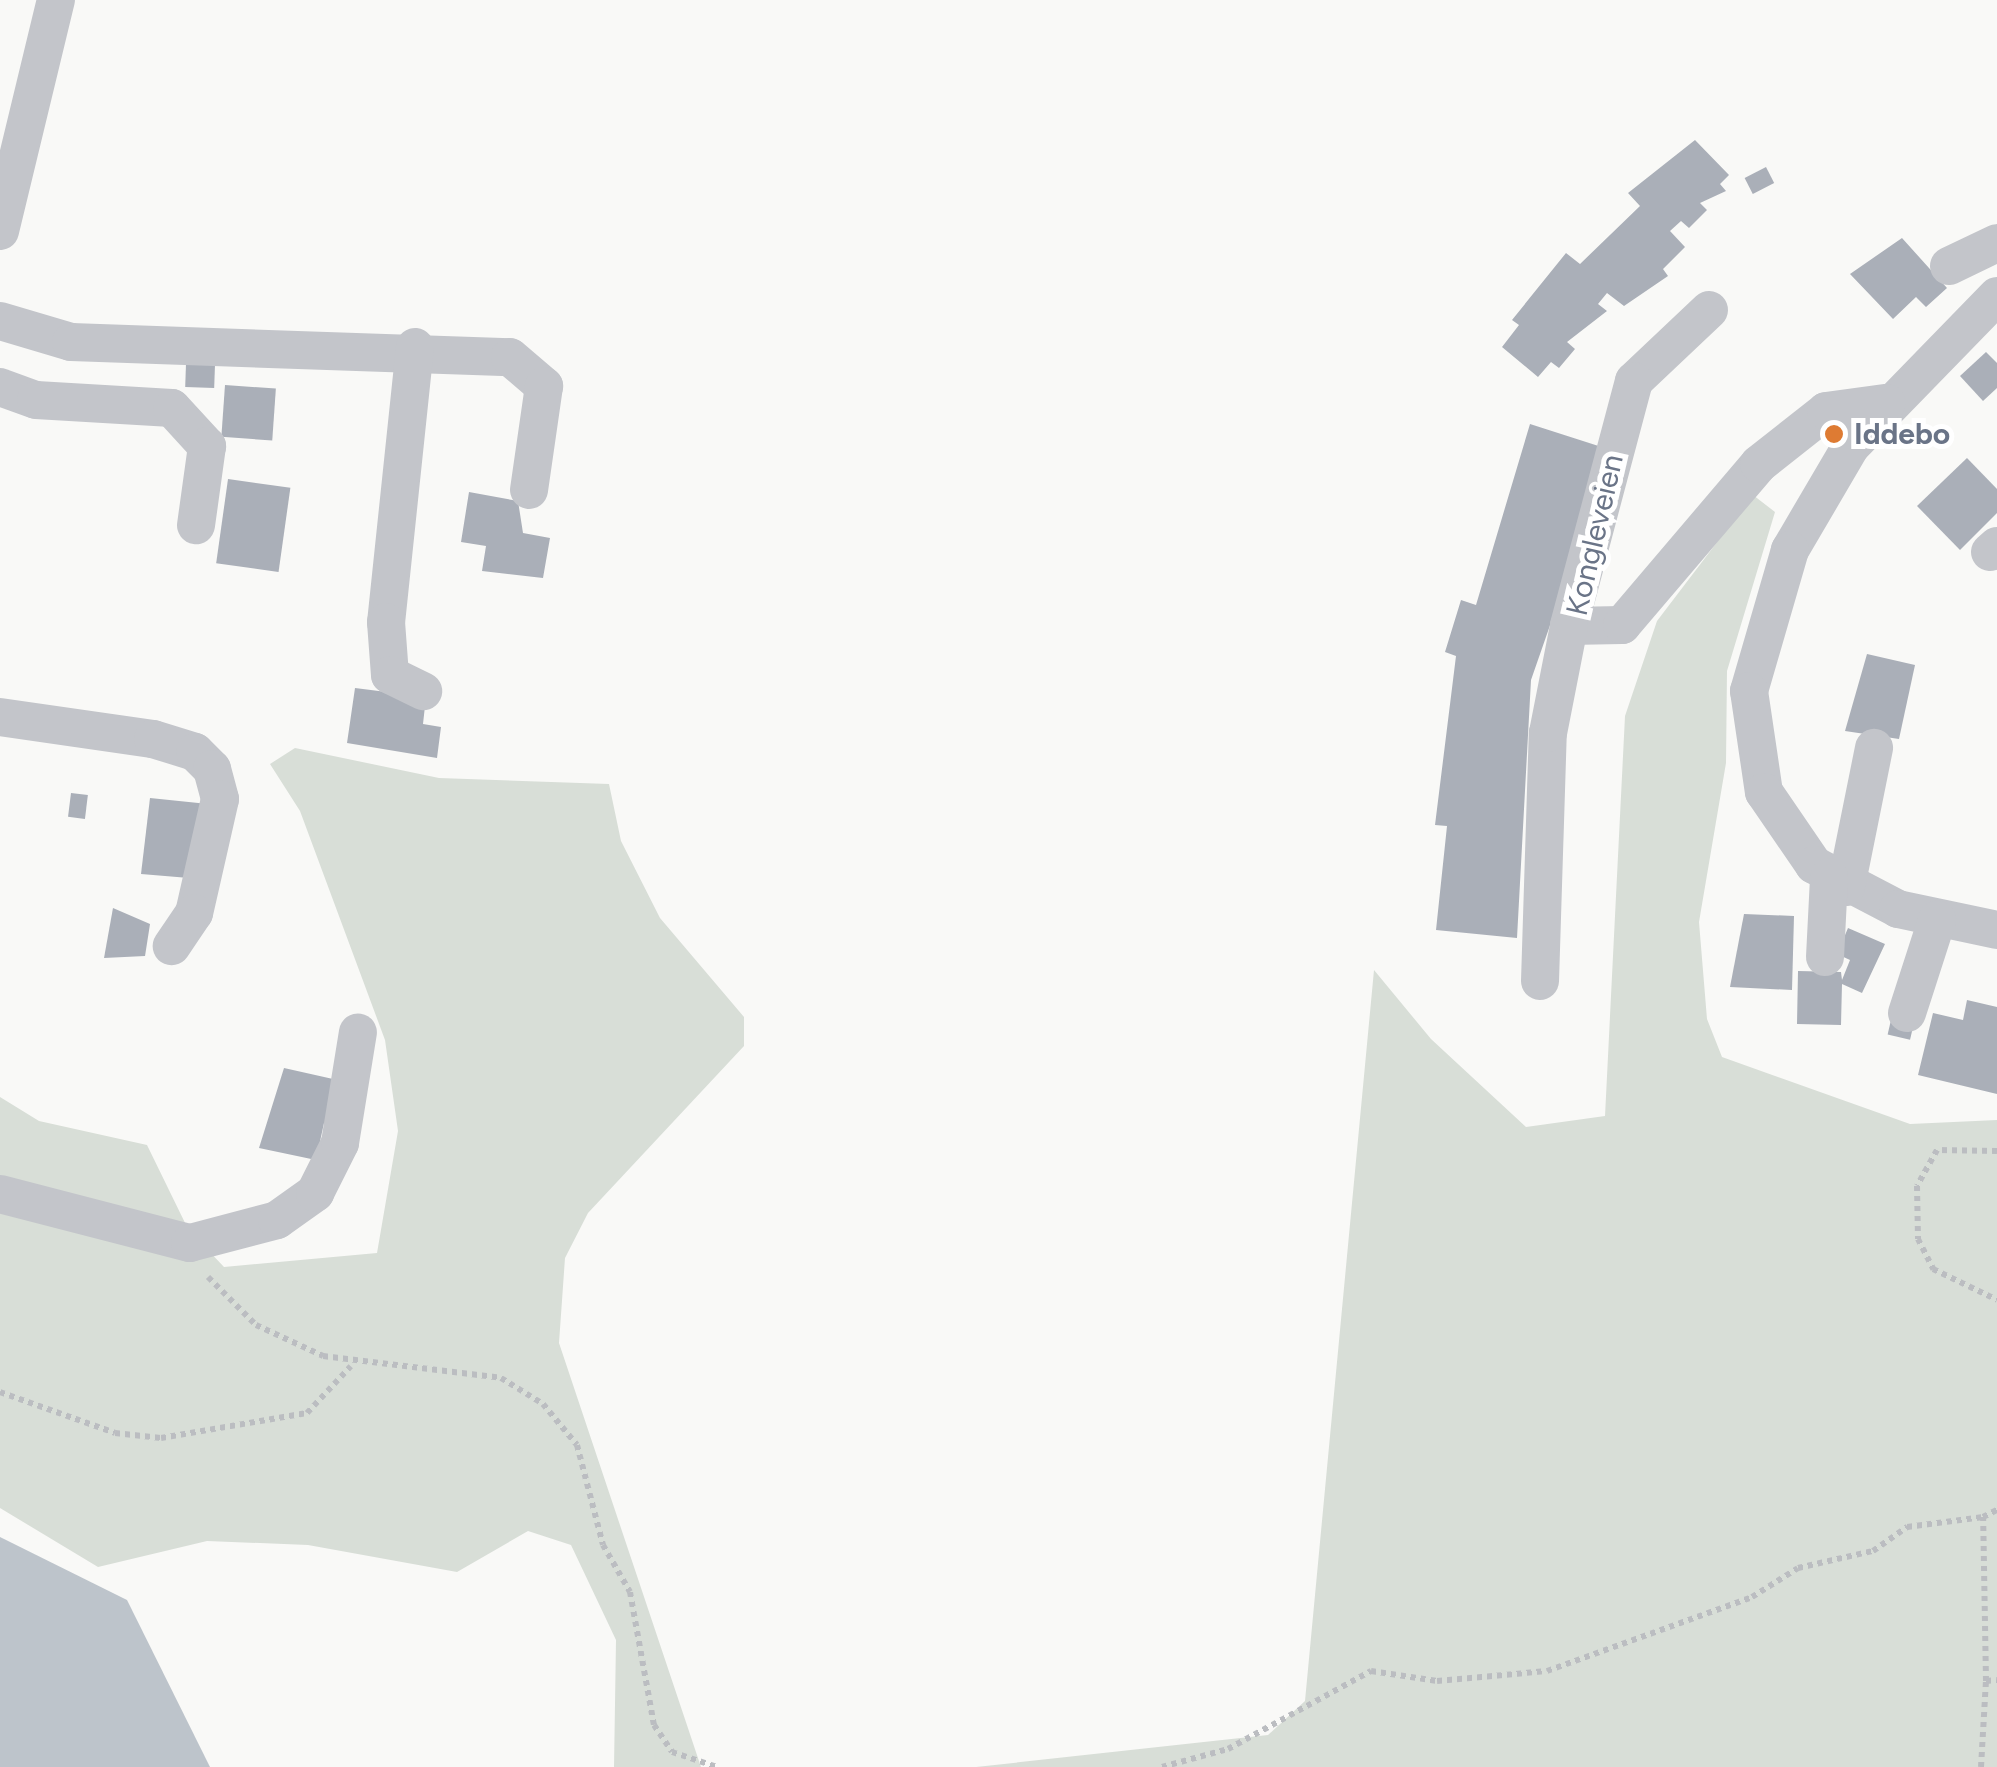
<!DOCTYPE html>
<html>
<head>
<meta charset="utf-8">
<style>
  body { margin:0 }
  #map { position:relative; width:1997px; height:1767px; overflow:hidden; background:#f9f9f7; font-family:Figtree,sans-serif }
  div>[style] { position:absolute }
  .green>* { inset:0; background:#d8ded7 }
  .water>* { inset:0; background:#bdc4cb }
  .building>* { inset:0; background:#aaafb8; transform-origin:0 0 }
  .path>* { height:6px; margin-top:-3px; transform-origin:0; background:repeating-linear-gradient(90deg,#bbbdc1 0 5px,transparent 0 10px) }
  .minor>* { height:38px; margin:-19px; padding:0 19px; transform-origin:19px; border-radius:19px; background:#c3c5ca }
  .dots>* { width:28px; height:28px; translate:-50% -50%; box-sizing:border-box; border:5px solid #fff; border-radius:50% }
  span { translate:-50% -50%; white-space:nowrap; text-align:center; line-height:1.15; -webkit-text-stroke:10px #fff; paint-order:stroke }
  .poi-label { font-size:30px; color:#6a7487; font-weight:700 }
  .left { translate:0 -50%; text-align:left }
  .street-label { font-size:30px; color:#6a7487 }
</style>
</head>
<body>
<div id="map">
  <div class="green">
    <i style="clip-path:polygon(1753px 495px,1775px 512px,1727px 671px,1726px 763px,1699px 922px,1707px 1019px,1722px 1057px,1910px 1124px,1997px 1120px,1997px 1767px,976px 1767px,1268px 1735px,1305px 1701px,1374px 970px,1431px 1039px,1526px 1127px,1605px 1116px,1625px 716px,1657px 621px)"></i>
    <i style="clip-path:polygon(295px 748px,439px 778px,609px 784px,621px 841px,660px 918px,744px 1017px,744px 1046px,588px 1213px,565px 1258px,559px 1343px,701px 1767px,614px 1767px,616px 1640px,571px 1545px,528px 1531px,457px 1572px,308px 1545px,207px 1541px,98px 1567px,0 1508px,0 1097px,39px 1121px,147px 1145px,188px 1229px,224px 1267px,377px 1253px,398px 1131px,385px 1040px,300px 811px,270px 764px)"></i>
  </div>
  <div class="water">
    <i style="clip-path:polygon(0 1537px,127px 1600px,210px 1767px,0 1767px)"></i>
  </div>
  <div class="building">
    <i style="clip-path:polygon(1695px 140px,1729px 175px,1720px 184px,1726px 191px,1700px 203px,1707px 210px,1689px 228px,1681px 221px,1670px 231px,1685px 247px,1663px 269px,1668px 276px,1624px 306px,1607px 293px,1598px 304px,1607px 311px,1567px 342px,1575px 349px,1559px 368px,1551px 362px,1538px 377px,1502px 347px,1519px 325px,1512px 320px,1566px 253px,1580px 264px,1640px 206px,1628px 193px)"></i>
    <i style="left:1766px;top:167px;width:18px;height:24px;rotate:63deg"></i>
    <i style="clip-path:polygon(1902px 238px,1947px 288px,1926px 307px,1916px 297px,1893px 319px,1850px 274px)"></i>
    <i style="clip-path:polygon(1986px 352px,1997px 363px,1997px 388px,1983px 401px,1960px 376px)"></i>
    <i style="left:186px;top:364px;width:29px;height:23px;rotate:2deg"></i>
    <i style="left:225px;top:385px;width:51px;height:52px;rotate:4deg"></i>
    <i style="clip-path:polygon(1530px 424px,1611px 450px,1531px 680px,1517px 938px,1436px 930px,1447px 826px,1435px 825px,1456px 656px,1445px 652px,1461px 600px,1476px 605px)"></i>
    <i style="clip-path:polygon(1967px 458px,1997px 489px,1997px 513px,1960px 550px,1917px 506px)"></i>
    <i style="left:228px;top:479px;width:63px;height:85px;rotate:8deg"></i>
    <i style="clip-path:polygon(469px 492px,518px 501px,523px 533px,550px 538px,543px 578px,482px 571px,486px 546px,461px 542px)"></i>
    <i style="clip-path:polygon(1867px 654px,1915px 665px,1899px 739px,1845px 731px)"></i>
    <i style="clip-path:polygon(355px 688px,426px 697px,423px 724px,441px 727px,437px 758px,347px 743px)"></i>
    <i style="left:71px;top:793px;width:17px;height:24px;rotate:7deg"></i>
    <i style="clip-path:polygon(150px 798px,208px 804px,189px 878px,141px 874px)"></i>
    <i style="clip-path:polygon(113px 908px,150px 924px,145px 956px,104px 958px)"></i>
    <i style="clip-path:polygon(1744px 914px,1794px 916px,1792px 990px,1730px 987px)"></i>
    <i style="clip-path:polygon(1848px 928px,1885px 944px,1862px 993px,1842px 984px,1841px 1025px,1797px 1024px,1798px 971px,1841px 972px,1842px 980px,1850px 960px,1837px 954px)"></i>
    <i style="clip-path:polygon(1967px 1000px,1997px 1007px,1997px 1094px,1918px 1075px,1933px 1013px,1963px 1020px)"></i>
    <i style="left:1891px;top:1020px;width:23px;height:15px;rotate:13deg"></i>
    <i style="clip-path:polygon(284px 1068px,333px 1079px,332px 1124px,324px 1123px,316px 1160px,259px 1148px)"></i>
  </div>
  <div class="path">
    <i style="left:1997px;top:1151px;width:60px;rotate:-179deg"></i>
    <i style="left:1937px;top:1150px;width:41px;rotate:119.1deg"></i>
    <i style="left:1917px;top:1186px;width:53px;rotate:88.9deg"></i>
    <i style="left:1918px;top:1239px;width:34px;rotate:63deg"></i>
    <i style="left:1933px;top:1269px;width:71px;rotate:25.8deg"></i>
    <i style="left:208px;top:1277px;width:68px;rotate:45deg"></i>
    <i style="left:256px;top:1325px;width:74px;rotate:24.8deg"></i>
    <i style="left:323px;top:1356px;width:179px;rotate:7deg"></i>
    <i style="left:501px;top:1378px;width:49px;rotate:31.8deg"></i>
    <i style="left:543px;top:1404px;width:53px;rotate:50.3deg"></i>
    <i style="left:577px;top:1445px;width:103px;rotate:75.4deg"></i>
    <i style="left:603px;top:1545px;width:54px;rotate:60.1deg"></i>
    <i style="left:630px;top:1592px;width:135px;rotate:79.8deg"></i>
    <i style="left:654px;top:1725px;width:32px;rotate:56deg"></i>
    <i style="left:672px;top:1752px;width:47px;rotate:18.4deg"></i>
    <i style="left:0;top:1392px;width:122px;rotate:19.6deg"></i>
    <i style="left:115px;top:1433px;width:46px;rotate:6.2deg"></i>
    <i style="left:161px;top:1438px;width:148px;rotate:-9.7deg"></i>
    <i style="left:307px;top:1413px;width:64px;rotate:-46.9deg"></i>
    <i style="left:1986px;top:1681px;width:164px;rotate:-91deg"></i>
    <i style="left:1983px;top:1517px;width:16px;rotate:-27deg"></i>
    <i style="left:1162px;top:1767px;width:68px;rotate:-15.3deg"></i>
    <i style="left:1228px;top:1749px;width:163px;rotate:-28.6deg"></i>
    <i style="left:1371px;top:1671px;width:67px;rotate:8.6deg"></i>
    <i style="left:1437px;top:1681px;width:110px;rotate:-5.2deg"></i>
    <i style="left:1547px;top:1671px;width:218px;rotate:-19.8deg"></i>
    <i style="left:1752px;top:1597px;width:54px;rotate:-32.2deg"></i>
    <i style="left:1798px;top:1568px;width:77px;rotate:-12.8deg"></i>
    <i style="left:1873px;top:1551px;width:42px;rotate:-35.2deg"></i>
    <i style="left:1907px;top:1527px;width:77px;rotate:-7.5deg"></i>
    <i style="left:1981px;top:1767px;width:86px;rotate:-86.7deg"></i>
    <i style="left:1986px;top:1681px;width:11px;rotate:-5deg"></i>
  </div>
  <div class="minor">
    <i style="left:0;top:231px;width:238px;rotate:-76.4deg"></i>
    <i style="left:1949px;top:266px;width:53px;rotate:-25.6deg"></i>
    <i style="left:1997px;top:296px;width:209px;rotate:134.2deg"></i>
    <i style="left:1851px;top:446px;width:121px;rotate:120.4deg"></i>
    <i style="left:1790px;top:550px;width:147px;rotate:106.2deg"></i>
    <i style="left:1749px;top:691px;width:102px;rotate:81.6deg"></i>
    <i style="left:1764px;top:792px;width:88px;rotate:55.6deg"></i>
    <i style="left:1814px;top:865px;width:95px;rotate:27.6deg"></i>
    <i style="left:1898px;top:909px;width:101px;rotate:12deg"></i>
    <i style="left:1709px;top:310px;width:103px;rotate:136.6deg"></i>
    <i style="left:1634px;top:381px;width:253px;rotate:104.9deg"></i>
    <i style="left:1569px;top:626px;width:53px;rotate:-1.1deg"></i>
    <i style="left:1622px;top:625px;width:211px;rotate:-49.6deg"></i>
    <i style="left:1759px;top:464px;width:85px;rotate:-38.3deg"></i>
    <i style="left:1826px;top:411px;width:61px;rotate:-7.6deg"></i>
    <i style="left:0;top:321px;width:74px;rotate:16.5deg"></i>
    <i style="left:71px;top:342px;width:439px;rotate:2deg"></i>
    <i style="left:510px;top:357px;width:45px;rotate:40.5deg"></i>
    <i style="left:544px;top:386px;width:105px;rotate:98.2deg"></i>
    <i style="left:415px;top:347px;width:277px;rotate:96deg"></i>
    <i style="left:386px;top:622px;width:53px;rotate:85.7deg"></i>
    <i style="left:390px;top:675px;width:37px;rotate:26deg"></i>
    <i style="left:0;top:387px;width:38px;rotate:20deg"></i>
    <i style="left:36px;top:400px;width:136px;rotate:3.4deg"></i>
    <i style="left:172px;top:408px;width:52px;rotate:47.4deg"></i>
    <i style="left:207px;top:446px;width:80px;rotate:97.9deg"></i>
    <i style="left:1990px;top:552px;width:9px;rotate:-41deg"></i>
    <i style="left:0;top:717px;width:155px;rotate:8.2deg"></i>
    <i style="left:153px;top:739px;width:44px;rotate:17.2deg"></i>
    <i style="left:195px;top:752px;width:24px;rotate:45deg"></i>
    <i style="left:212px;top:769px;width:31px;rotate:75deg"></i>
    <i style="left:220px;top:799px;width:117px;rotate:102.8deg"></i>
    <i style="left:194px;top:913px;width:40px;rotate:124deg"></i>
    <i style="left:1846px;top:887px;width:142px;rotate:-78.6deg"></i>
    <i style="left:1825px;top:957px;width:80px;rotate:-87.1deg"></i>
    <i style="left:1540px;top:981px;width:248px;rotate:-88.2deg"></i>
    <i style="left:1548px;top:733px;width:109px;rotate:-78.9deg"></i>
    <i style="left:1907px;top:1013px;width:98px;rotate:-72.1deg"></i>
    <i style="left:0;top:1194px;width:196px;rotate:14.5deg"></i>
    <i style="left:190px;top:1243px;width:90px;rotate:-14.8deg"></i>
    <i style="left:277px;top:1220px;width:47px;rotate:-35.4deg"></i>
    <i style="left:315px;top:1193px;width:56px;rotate:-63.4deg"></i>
    <i style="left:340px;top:1143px;width:112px;rotate:-80.8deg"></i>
  </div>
  <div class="dots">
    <i style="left:1834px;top:434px;background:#de7b33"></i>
  </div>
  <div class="poi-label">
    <span class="left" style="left:1854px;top:434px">Iddebo</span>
  </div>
  <div class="street-label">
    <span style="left:1595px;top:535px;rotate:-77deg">Kongleveien</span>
  </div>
</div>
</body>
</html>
